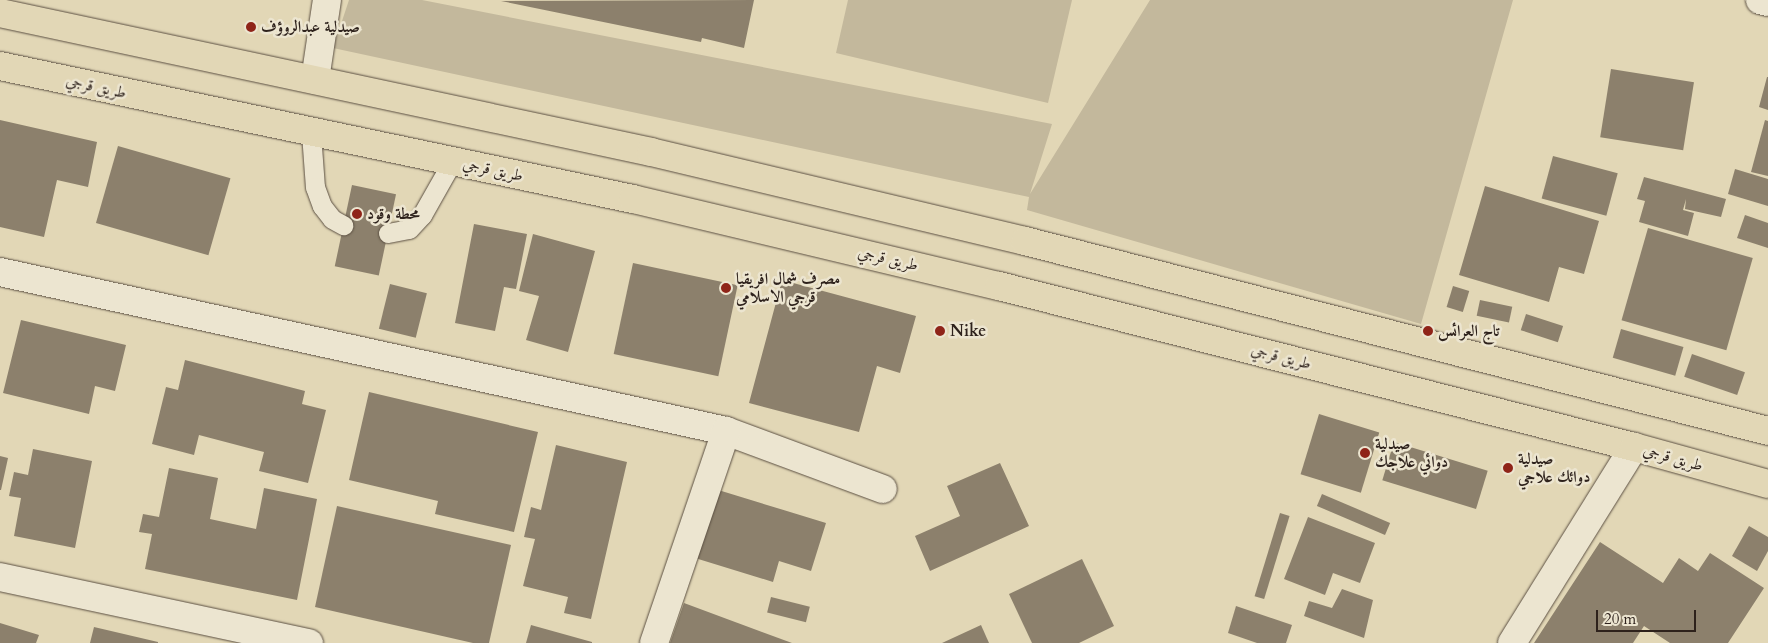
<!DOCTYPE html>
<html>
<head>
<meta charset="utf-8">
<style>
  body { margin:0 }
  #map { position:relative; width:1768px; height:643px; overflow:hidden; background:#e2d7b6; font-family:Cardo,Amiri,serif }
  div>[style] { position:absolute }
  .green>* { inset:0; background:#c3b89c }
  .building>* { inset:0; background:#8c806c; transform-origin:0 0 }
  .roads { filter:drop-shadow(0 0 1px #5b4f42) drop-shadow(0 0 1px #5b4f42) }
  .lane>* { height:19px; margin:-9.5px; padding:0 9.5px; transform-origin:9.5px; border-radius:9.5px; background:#ece5d0 }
  .street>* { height:28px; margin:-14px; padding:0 14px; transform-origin:14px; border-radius:14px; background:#ece5d0 }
  .highway>* { height:28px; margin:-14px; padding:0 14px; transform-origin:14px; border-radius:14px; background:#e2d7b6 }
  .dots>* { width:14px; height:14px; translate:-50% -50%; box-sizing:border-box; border:2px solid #ece5d0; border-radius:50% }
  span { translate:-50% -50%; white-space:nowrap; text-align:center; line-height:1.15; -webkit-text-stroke:5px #ece5d0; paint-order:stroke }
  .poi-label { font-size:16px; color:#2e221c; font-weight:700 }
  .left { translate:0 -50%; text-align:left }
  .street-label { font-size:16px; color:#2e221c }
  .scale { position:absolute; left:1596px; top:610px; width:100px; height:22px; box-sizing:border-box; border:2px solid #2e221c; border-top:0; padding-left:6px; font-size:15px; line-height:18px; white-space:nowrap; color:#2e221c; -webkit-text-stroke:4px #ece5d0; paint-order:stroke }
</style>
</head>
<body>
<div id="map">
  <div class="green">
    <i style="clip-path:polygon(349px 0,422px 0,1052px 124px,1030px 194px,1150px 0,1513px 0,1421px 324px,1027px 210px,1029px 197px,333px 48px)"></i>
    <i style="clip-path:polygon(848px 0,1072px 0,1048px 103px,836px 53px)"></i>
  </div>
  <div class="building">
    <i style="clip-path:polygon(754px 0,744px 48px,702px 38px,701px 42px,501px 1px)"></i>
    <i style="left:1611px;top:69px;width:84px;height:69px;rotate:9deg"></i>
    <i style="clip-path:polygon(1767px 77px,1768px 77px,1768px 110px,1759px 107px)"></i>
    <i style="clip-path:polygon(0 120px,97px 142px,88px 187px,57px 180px,44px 237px,0 227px)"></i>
    <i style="clip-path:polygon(1765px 120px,1768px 121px,1768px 176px,1751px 172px)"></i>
    <i style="left:118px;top:146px;width:117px;height:80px;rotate:16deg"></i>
    <i style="left:1553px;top:156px;width:67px;height:44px;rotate:15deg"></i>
    <i style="clip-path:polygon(1735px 169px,1768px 179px,1768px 206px,1728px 194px)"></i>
    <i style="clip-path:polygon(1644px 177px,1726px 199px,1721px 217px,1685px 209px,1686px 199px,1683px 210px,1694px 213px,1688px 236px,1639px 222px,1645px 201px,1637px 199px)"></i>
    <i style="left:352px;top:185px;width:45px;height:83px;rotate:12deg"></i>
    <i style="clip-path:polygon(1485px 186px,1599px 221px,1584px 274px,1559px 267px,1549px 302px,1459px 275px)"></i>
    <i style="clip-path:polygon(1745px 215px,1768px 223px,1768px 248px,1737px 238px)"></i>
    <i style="clip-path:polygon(474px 224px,527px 234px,516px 289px,504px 287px,495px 331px,455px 323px)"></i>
    <i style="left:1648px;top:228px;width:109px;height:96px;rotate:16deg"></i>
    <i style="clip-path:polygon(533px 234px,595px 251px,568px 352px,526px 340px,539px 296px,519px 291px)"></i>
    <i style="left:633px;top:263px;width:107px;height:93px;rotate:12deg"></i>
    <i style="clip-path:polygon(782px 280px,916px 316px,900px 373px,877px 366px,859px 432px,749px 403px)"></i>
    <i style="left:390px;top:284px;width:38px;height:46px;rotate:14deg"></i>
    <i style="left:1453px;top:286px;width:17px;height:22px;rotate:17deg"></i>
    <i style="left:1480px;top:300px;width:33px;height:16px;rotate:12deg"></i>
    <i style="left:1526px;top:314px;width:39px;height:17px;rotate:18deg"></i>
    <i style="clip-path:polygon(21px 320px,126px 345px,115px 391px,95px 386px,89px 414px,3px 393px)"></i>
    <i style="left:1621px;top:329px;width:65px;height:30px;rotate:16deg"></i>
    <i style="left:1692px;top:354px;width:56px;height:24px;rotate:19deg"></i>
    <i style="clip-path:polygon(185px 360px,305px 391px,302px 404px,326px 410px,308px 483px,259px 471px,264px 452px,199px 435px,194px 455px,152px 444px,166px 387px,178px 390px)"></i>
    <i style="clip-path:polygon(369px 392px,538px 432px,514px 532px,435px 514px,438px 501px,349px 480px)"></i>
    <i style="left:1319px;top:414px;width:63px;height:63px;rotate:17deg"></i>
    <i style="left:1394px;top:442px;width:98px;height:40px;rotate:17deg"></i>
    <i style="clip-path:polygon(556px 445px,627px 462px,591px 619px,564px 613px,568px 597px,523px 586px,535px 539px,524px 537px,531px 507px,541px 510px)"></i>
    <i style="clip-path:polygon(33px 449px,92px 461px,75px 548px,14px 536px,21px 498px,9px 496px,14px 472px,28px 475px)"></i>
    <i style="clip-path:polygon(0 456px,8px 458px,1px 490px,0 490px)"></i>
    <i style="clip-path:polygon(1000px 463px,1029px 526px,930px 571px,915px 536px,960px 516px,947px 486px)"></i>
    <i style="clip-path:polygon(169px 468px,218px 478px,210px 519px,256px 529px,264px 488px,317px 499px,297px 600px,145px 569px,152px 534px,139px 532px,143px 514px,159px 517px)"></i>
    <i style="clip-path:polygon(715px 489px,826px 523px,811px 571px,779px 561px,773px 582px,695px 558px)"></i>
    <i style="left:1322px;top:494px;width:74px;height:13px;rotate:23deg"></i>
    <i style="clip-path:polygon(337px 506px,511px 545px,489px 643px,473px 643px,315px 607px)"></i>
    <i style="left:1280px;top:513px;width:10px;height:87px;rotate:17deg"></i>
    <i style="clip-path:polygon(1308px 517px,1375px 543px,1360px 583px,1333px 573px,1325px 595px,1284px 579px)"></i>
    <i style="clip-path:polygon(1749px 526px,1768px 537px,1768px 551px,1757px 571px,1732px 556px)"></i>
    <i style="clip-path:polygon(1600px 542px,1663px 583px,1679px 558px,1698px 571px,1710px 553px,1764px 588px,1728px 643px,1670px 643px,1644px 626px,1633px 643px,1534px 643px)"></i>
    <i style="clip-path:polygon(1082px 559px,1114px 626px,1079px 643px,1032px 643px,1009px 594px)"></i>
    <i style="clip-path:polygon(1342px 589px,1373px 600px,1364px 638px,1304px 616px,1309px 601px,1332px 608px)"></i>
    <i style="left:771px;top:597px;width:40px;height:16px;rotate:14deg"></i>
    <i style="clip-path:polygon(684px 603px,792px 643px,670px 643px)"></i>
    <i style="clip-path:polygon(1236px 606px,1292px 625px,1286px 643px,1257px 643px,1228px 633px)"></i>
    <i style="clip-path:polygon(0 623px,39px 635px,36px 643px,0 643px)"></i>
    <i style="clip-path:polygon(531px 625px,592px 642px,592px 643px,526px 643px)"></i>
    <i style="clip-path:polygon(981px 625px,989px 643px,942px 643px)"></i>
    <i style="clip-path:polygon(94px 627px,158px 642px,158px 643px,90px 643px)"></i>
  </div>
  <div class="roads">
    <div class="lane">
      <i style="left:311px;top:133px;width:54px;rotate:85.8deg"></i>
      <i style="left:315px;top:187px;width:20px;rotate:70deg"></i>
      <i style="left:322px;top:206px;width:16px;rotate:52deg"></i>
      <i style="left:332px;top:219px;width:13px;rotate:29deg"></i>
      <i style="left:388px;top:233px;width:21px;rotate:-11deg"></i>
      <i style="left:409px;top:229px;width:19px;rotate:-47deg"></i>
      <i style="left:422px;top:215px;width:61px;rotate:-60.5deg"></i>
    </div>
    <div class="street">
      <i style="left:1760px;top:0;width:8px;rotate:14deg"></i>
      <i style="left:315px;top:80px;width:81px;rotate:-81.5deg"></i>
      <i style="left:0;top:272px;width:743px;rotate:12.35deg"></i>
      <i style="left:726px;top:431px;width:167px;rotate:20.3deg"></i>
      <i style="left:0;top:577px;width:316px;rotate:12.1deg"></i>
      <i style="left:654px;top:643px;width:224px;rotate:-71.2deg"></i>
      <i style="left:1512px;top:643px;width:231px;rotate:-58.1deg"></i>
    </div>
    <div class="highway">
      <i style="left:0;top:13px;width:666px;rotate:12.05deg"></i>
      <i style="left:651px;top:152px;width:384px;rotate:13.4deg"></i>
      <i style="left:1025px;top:241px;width:767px;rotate:14.34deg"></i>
      <i style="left:0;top:66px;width:647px;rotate:11.87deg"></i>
      <i style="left:633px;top:199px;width:376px;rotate:13.4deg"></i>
      <i style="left:999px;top:286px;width:655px;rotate:14.23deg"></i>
      <i style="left:1634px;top:447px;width:139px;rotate:15.4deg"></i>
    </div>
  </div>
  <div class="dots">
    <i style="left:251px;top:27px;background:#8f2418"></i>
    <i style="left:357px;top:214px;background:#8f2418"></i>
    <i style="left:726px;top:288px;background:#8f2418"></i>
    <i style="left:940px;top:331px;background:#8f2418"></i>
    <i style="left:1428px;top:331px;background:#8f2418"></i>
    <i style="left:1365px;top:453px;background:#8f2418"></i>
    <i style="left:1508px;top:468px;background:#8f2418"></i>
  </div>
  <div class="poi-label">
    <span class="left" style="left:261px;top:27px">صيدلية عبدالروؤف</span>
    <span class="left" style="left:367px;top:214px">محطة وقود</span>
    <span class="left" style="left:736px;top:288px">مصرف شمال افريقيا<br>قرجي الاسلامي</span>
    <span class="left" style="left:950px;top:331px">Nike</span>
    <span class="left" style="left:1438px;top:331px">تاج العرائس</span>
    <span class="left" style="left:1375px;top:453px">صيدلية<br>دوائي علاجك</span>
    <span class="left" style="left:1518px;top:468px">صيدلية<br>دوائك علاجي</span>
  </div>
  <div class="street-label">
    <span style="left:96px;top:87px;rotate:12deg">طريق قرجي</span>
    <span style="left:493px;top:170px;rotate:12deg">طريق قرجي</span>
    <span style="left:888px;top:259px;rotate:13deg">طريق قرجي</span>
    <span style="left:1281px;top:357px;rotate:14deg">طريق قرجي</span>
    <span style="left:1673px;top:458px;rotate:16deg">طريق قرجي</span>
  </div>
  <div class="scale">20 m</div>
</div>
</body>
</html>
